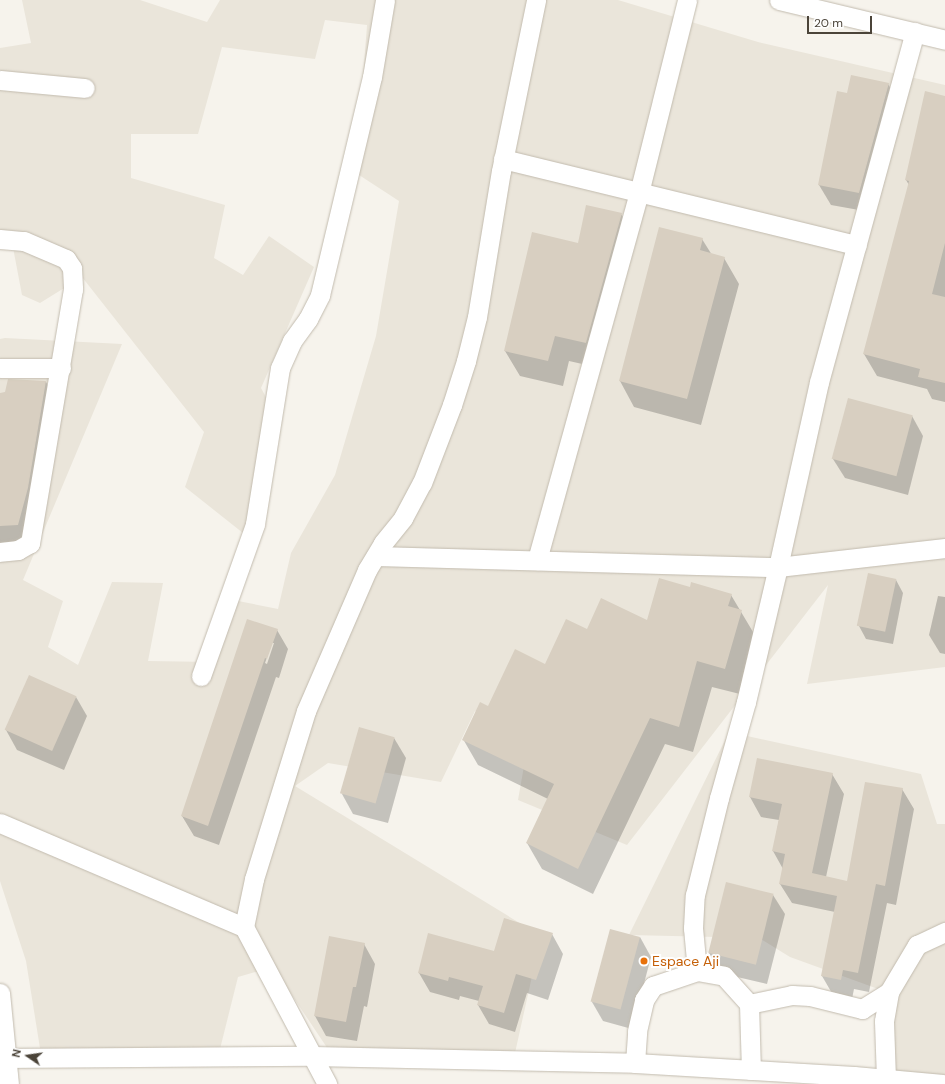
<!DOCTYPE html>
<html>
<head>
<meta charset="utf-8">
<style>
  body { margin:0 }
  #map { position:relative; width:945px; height:1084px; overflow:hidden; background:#f6f3ec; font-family:"DM Sans",sans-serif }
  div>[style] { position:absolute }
  .residential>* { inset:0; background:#eae5da }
  .shadow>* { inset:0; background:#0003 }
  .building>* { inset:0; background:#d8cfc1; transform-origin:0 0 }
  .roads { filter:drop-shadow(0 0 1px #c2bbae) drop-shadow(0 0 1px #c2bbae) }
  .street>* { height:19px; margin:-9.5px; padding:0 9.5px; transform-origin:9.5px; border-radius:9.5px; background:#fff }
  .dots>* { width:11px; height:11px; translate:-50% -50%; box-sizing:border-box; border:2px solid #fff; border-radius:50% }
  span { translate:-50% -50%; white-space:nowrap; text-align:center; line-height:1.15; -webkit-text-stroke:4px #fff; paint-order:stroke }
  .food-label { font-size:14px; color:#c56008 }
  .left { translate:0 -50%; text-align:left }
  .north { position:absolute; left:8px; top:1036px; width:40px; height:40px; -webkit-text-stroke:3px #fff; paint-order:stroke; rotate:283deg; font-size:11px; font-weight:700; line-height:16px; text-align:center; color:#4b4439 }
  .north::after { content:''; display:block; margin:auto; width:14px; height:18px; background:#4b4439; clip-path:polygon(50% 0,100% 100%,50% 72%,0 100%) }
  .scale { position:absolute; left:807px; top:16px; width:65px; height:18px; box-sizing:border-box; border:2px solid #4b4439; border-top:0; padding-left:5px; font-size:12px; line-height:14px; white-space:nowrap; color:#4b4439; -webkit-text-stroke:3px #fff; paint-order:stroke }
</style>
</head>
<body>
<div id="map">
  <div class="residential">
    <i style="clip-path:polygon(22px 0,140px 0,207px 22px,220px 0,618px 0,758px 42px,945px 85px,945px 667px,807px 684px,828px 585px,627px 845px,518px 800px,527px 749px,475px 711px,441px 782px,328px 763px,295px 786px,541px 936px,515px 1053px,340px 1067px,273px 967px,238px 977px,216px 1065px,43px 1067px,26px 961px,0 881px,0 339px,5px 338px,122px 344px,23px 580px,63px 601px,48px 647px,78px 665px,112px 582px,163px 583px,148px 661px,213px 662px,228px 599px,278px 609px,291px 553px,335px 475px,376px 336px,399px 201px,356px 173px,367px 25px,325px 20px,315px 59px,222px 47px,198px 134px,131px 134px,131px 178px,225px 205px,214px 258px,243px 275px,269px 236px,314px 267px,261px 388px,281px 425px,243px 533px,185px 487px,204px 432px,82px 277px,40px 303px,22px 295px,11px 237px,0 236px,0 48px,31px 43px)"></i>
    <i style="clip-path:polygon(729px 732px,921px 774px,937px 824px,945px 824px,945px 1084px,878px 1084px,881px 990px,790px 957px,759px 938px,629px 935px)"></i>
  </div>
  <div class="shadow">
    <i style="clip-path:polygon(888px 84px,900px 103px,870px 212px,831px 205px,819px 185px)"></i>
    <i style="clip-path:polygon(945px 97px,945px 402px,932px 399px,927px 389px,877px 376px,864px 354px,909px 185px,906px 180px)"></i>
    <i style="clip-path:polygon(621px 214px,636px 240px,600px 368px,569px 361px,563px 386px,520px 376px,505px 351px,578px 244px)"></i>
    <i style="clip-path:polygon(660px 228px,702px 239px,712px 255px,724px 258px,739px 284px,701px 425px,634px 407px,620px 381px)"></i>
    <i style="clip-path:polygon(46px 382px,60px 407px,33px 551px,0 552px,0 394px)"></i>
    <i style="clip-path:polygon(912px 416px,923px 436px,908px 495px,845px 478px,833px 459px)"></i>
    <i style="clip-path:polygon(896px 580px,903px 593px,893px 644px,866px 639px,859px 626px)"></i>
    <i style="clip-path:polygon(691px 588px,731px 595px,756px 637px,740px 694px,712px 687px,693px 752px,665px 744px,593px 894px,542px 869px,527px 843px,548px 799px,478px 765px,463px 739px,488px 707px,545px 665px,587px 630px,647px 621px)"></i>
    <i style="clip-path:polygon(938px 596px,945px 597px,945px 654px,940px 653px,929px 635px)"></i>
    <i style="clip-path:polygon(evenodd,277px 630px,288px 649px,279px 678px,276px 677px,219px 845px,194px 836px,182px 816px,277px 630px,272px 643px,274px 643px,267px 664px,265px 663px,272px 643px)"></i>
    <i style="clip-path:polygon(76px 697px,87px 716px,64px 770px,17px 750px,6px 730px)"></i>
    <i style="clip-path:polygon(394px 738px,406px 758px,388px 823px,353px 814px,342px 794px)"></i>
    <i style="clip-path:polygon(832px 774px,844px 794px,826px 877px,848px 882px,902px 789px,914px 809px,896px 905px,887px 903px,869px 992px,854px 989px,852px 999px,833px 995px,822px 976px,835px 912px,792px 903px,780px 884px,783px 869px,773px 851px,779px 820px,761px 817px,750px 797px)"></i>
    <i style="clip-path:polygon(773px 895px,785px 914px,767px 984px,720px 973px,709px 953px)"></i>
    <i style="clip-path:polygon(552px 934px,563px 954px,548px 1000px,527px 993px,515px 1032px,489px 1024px,478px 1005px,479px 1001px,460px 996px,459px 1000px,430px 992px,419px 973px)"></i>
    <i style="clip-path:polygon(640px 937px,651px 957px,632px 1029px,603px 1021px,592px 1002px)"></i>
    <i style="clip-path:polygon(364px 944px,375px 964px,367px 1007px,364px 1006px,357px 1041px,326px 1036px,315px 1016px)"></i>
  </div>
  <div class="building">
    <i style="clip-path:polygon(851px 75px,889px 83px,859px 193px,818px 185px,837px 91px,847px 93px)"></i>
    <i style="clip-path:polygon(925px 91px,945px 96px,945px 243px,932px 294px,945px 297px,945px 383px,918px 377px,920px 369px,863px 354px,909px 181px,905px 180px)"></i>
    <i style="clip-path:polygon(586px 205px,622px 213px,586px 343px,555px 336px,548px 361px,504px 351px,532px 232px,578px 243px)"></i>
    <i style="clip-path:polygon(659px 227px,703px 238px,700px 250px,725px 257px,687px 399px,619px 381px)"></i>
    <i style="clip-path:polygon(8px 379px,46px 381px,28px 488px,18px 525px,0 526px,0 393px,5px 392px)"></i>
    <i style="left:848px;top:398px;width:67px;height:63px;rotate:15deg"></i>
    <i style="left:868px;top:573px;width:29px;height:54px;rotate:12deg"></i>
    <i style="clip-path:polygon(659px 578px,690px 587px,691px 582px,732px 594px,728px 606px,742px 610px,725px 669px,697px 661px,679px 727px,650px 718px,578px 869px,526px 843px,554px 784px,462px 740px,480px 702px,488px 706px,515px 649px,545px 664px,566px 619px,587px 629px,601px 598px,647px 620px)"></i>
    <i style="clip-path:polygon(247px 619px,278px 629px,267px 659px,265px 658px,208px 826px,181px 816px)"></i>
    <i style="left:29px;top:675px;width:52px;height:60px;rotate:24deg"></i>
    <i style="left:359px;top:727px;width:37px;height:69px;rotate:16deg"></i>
    <i style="clip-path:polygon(757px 758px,833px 773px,812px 873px,847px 881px,865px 782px,903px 788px,885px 886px,876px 884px,858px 973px,843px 970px,841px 980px,821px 976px,837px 896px,779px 884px,785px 854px,772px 851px,782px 804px,749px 797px)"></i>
    <i style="left:726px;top:882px;width:49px;height:73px;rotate:14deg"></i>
    <i style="clip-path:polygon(504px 918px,553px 933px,536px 980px,516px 974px,504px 1013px,477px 1005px,483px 986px,449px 977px,448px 981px,418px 973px,428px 933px,494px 951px)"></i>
    <i style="left:610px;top:929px;width:31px;height:75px;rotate:15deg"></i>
    <i style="clip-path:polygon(329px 936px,365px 943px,356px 987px,353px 987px,346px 1022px,314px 1016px)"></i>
  </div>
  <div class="roads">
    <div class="street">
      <i style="left:779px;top:0;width:171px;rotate:13.5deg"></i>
      <i style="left:0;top:80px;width:85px;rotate:5.4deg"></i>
      <i style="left:503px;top:159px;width:364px;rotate:13.7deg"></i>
      <i style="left:0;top:239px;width:24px;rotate:5deg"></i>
      <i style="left:24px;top:241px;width:46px;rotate:23.2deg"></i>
      <i style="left:66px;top:259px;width:11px;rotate:56deg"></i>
      <i style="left:72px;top:268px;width:21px;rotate:87deg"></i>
      <i style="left:73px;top:289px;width:258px;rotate:99.6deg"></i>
      <i style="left:30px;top:543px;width:14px;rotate:150deg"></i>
      <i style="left:18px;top:550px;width:18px;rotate:174deg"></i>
      <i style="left:0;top:368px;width:61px"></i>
      <i style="left:376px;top:556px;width:402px;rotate:1.6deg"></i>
      <i style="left:778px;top:567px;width:168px;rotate:-6.5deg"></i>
      <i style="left:537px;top:560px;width:381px;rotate:-74.5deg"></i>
      <i style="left:639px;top:193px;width:199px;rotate:-76deg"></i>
      <i style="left:201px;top:676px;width:161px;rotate:-70.4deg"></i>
      <i style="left:255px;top:524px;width:158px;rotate:-80.9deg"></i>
      <i style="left:280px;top:368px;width:30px;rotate:-66deg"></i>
      <i style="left:292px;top:341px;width:27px;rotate:-54deg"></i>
      <i style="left:308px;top:319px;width:27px;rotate:-63deg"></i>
      <i style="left:320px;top:295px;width:224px;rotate:-76.6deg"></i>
      <i style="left:372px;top:77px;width:78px;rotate:-80.4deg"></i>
      <i style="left:0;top:823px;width:265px;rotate:23.1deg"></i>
      <i style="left:244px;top:927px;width:178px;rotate:62.1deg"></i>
      <i style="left:244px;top:927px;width:49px;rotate:-78.2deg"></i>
      <i style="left:254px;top:879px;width:176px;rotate:-72.8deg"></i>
      <i style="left:306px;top:711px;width:154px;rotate:-66.6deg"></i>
      <i style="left:367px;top:570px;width:31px;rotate:-59deg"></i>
      <i style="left:383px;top:543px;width:32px;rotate:-51deg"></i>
      <i style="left:403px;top:518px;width:40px;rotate:-62deg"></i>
      <i style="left:422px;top:483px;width:84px;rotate:-69deg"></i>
      <i style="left:452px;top:405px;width:46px;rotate:-72.3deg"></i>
      <i style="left:466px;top:361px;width:45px;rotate:-76deg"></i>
      <i style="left:477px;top:317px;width:148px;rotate:-80.7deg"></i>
      <i style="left:501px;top:171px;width:175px;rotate:-78.4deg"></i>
      <i style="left:697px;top:971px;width:43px;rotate:-95.3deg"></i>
      <i style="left:693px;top:928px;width:33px;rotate:-87deg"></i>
      <i style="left:695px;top:895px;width:100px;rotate:-76.1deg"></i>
      <i style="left:719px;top:798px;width:100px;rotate:-74.3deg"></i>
      <i style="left:746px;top:702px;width:139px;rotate:-76.7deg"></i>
      <i style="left:778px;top:567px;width:189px;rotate:-77.5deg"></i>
      <i style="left:819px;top:382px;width:363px;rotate:-74.7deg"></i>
      <i style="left:0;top:993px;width:91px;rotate:84.4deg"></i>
      <i style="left:749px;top:1004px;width:44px;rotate:-11.8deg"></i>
      <i style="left:792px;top:995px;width:18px;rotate:3deg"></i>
      <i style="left:810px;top:996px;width:54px;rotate:14deg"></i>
      <i style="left:862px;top:1009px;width:32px;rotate:-32deg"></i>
      <i style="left:0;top:1058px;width:312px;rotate:-0.4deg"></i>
      <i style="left:312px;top:1056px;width:323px;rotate:1.2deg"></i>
      <i style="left:635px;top:1063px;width:219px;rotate:3.4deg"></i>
      <i style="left:854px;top:1076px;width:89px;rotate:5.1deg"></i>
      <i style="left:635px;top:1063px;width:32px;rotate:-86deg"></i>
      <i style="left:637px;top:1031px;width:32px;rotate:-77deg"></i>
      <i style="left:644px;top:1000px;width:17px;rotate:-57deg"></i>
      <i style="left:653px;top:986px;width:46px;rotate:-18.8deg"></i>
      <i style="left:697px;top:971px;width:27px;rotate:10deg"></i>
      <i style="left:724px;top:976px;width:38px;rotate:48deg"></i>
      <i style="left:749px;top:1004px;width:66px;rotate:88.3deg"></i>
      <i style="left:886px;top:1079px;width:58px;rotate:-92deg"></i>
      <i style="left:884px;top:1021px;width:29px;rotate:-80deg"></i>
      <i style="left:889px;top:992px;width:55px;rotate:-59.2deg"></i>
      <i style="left:917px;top:945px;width:31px;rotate:-25deg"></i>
    </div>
  </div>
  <div class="dots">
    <i style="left:644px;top:961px;background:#e8710a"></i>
  </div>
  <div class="food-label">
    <span class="left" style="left:652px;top:961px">Espace Aji</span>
  </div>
  <div class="north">N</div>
  <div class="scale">20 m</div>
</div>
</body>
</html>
